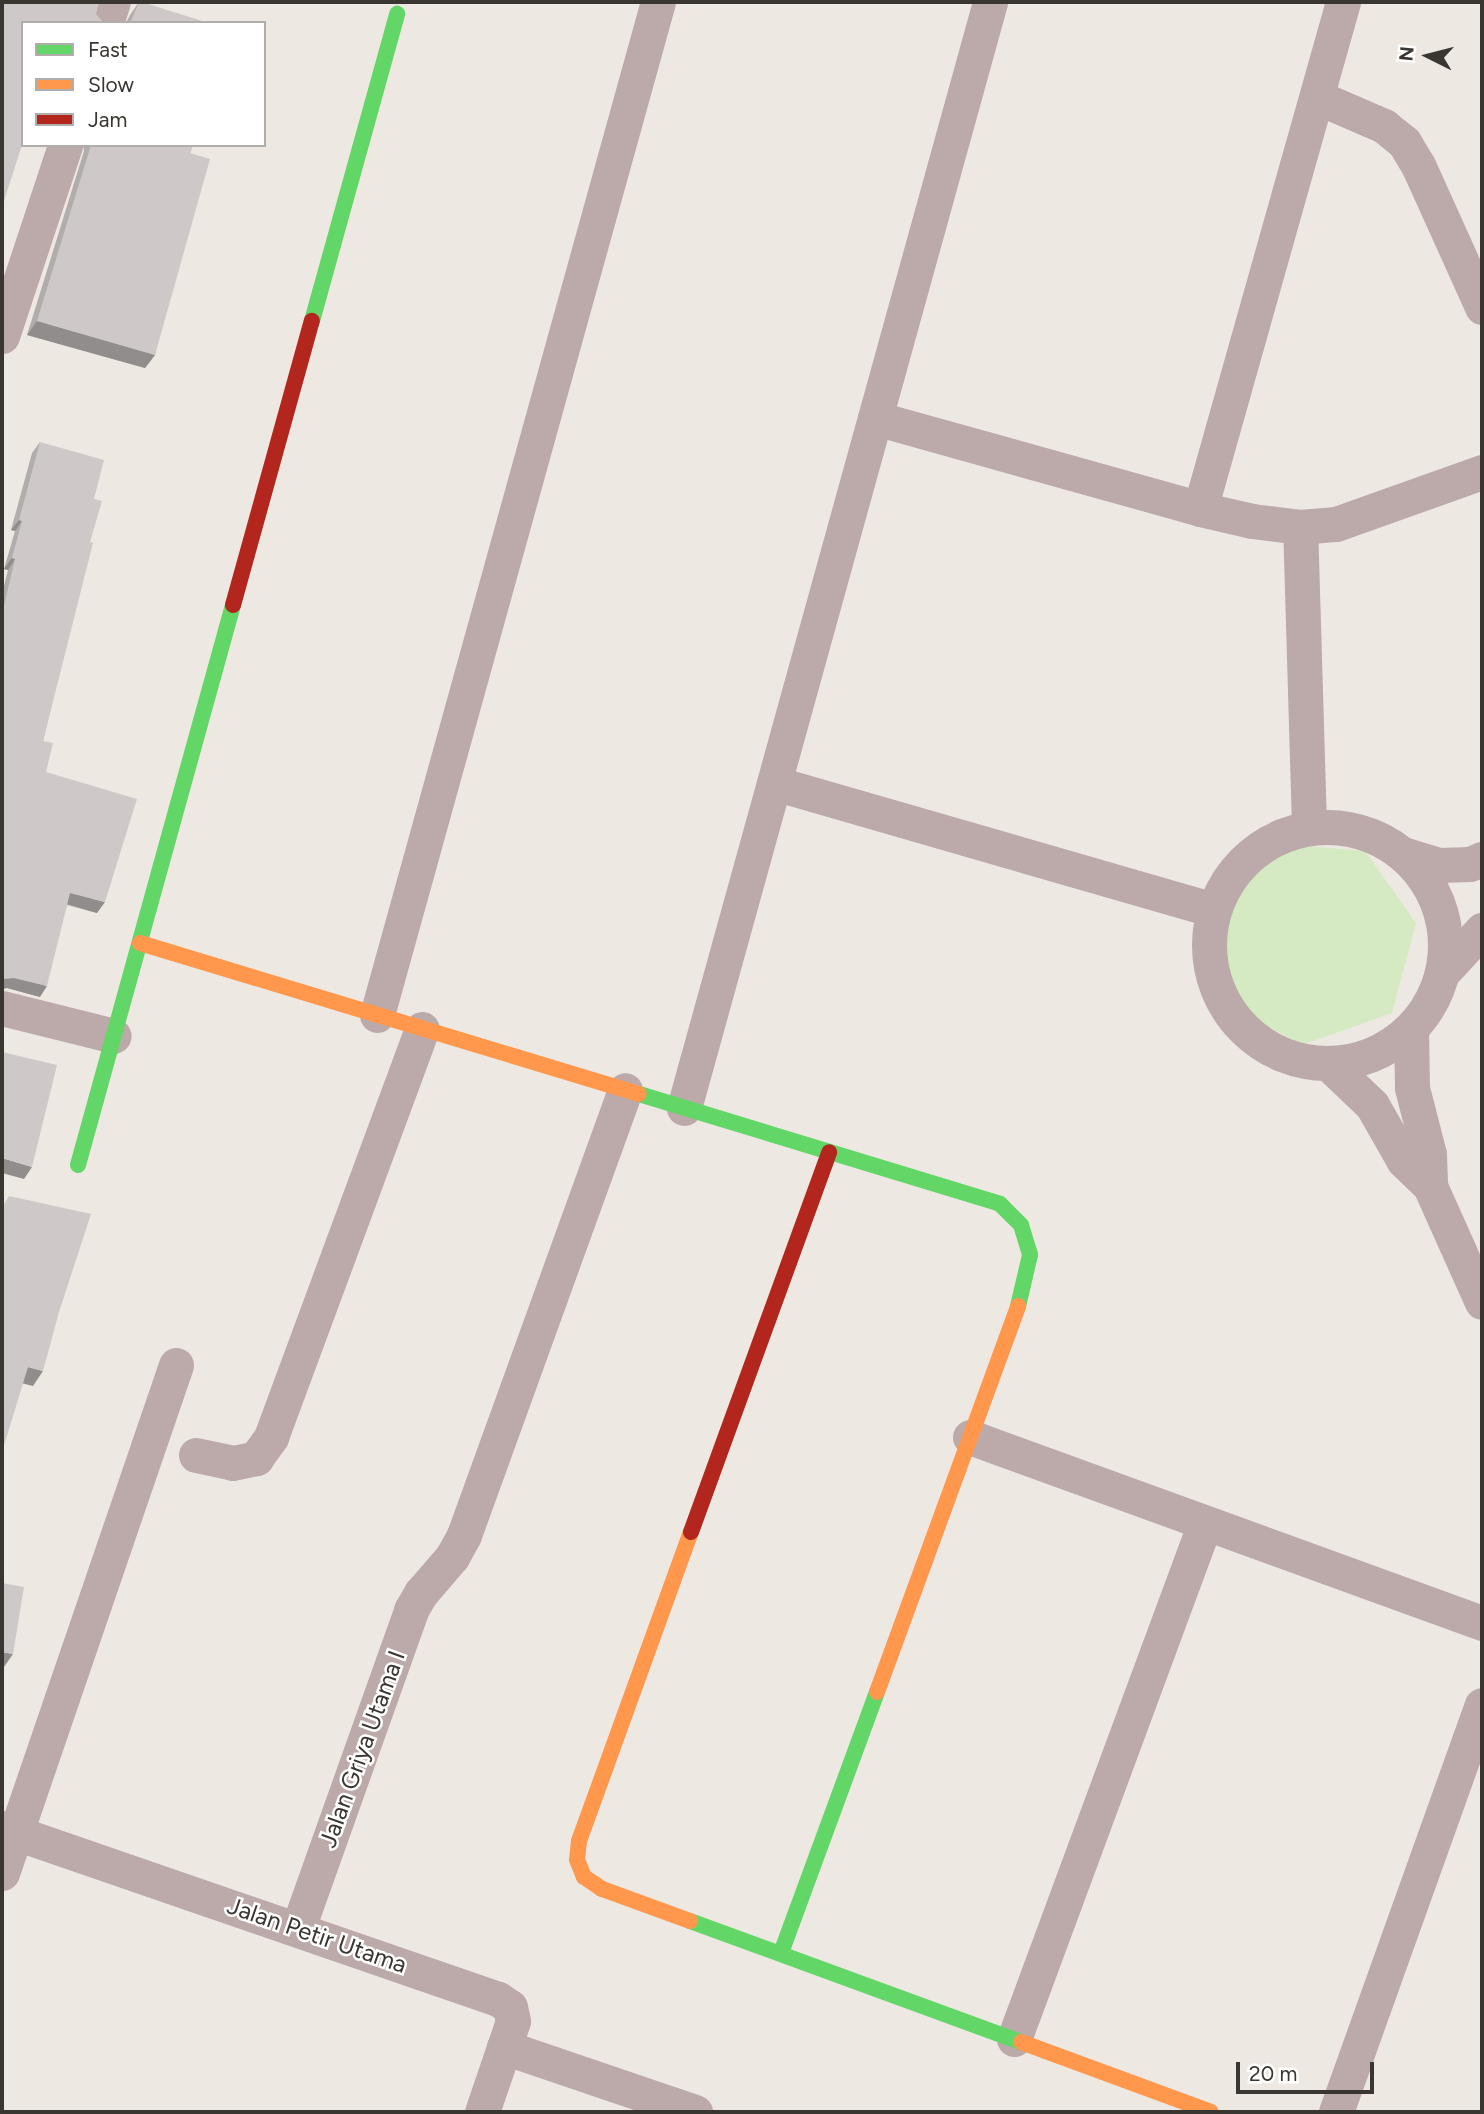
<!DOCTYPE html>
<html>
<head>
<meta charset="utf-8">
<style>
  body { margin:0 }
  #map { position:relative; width:1484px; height:2114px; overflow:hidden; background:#eee8e3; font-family:Figtree,sans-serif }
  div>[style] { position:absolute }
  .green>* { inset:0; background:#d5e9c2 }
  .street>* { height:35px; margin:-17.5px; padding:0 17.5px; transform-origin:17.5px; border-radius:17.5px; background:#bca9a9 }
  .street>.ring { margin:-17.5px; padding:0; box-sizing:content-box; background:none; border:35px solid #bca9a9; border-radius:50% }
  .fast>* { height:16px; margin:-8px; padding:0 8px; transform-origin:8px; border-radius:8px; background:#63d668 }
  .slow>* { height:16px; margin:-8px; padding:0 8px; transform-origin:8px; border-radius:8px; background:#ff974d }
  .jam>* { height:16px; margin:-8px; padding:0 8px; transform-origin:8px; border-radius:8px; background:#b3261e }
  .wall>* { inset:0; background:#b1adac }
  .shaded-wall>* { inset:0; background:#908d8c }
  .building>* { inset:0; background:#cec9c8 }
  span { translate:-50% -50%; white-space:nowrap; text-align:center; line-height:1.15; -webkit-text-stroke:5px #fff; paint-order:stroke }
  .street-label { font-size:24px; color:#393531 }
  .frame { position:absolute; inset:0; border:4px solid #393531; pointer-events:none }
  .legend { position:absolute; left:21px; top:21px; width:245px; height:126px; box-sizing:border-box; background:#fff; border:2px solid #b0aead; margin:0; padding:9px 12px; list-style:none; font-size:21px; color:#393531 }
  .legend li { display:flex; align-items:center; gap:14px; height:35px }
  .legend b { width:35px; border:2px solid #b0aead }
  .north { position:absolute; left:1393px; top:21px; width:70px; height:70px; -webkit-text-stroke:5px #fff; paint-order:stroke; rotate:276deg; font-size:19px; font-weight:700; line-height:28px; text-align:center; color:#393531 }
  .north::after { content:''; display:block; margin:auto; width:24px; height:32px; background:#393531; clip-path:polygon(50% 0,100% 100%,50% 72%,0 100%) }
  .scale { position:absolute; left:1236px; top:2062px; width:138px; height:32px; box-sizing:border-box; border:4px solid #393531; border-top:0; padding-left:9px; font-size:21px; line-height:24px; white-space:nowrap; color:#393531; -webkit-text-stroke:5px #fff; paint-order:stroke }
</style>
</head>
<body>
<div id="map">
  <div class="green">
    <i style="clip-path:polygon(1270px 843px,1365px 851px,1416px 923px,1392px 1013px,1302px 1045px,1217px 999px,1207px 915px)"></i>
  </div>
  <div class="street">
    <i style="left:106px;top:23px;width:22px;rotate:-72deg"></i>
    <i style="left:1317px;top:97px;width:73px;rotate:23.4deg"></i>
    <i style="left:1384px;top:126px;width:26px;rotate:39deg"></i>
    <i style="left:1404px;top:142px;width:27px;rotate:59deg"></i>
    <i style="left:1418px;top:165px;width:156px;rotate:65.7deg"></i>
    <i style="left:2px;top:336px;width:201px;rotate:-71.7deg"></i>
    <i style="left:875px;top:418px;width:337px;rotate:15.6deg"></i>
    <i style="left:1200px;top:509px;width:53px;rotate:13deg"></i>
    <i style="left:1252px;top:521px;width:48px;rotate:7.1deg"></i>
    <i style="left:1200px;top:509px;width:527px;rotate:-74.25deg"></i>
    <i style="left:774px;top:783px;width:457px;rotate:16.1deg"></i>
    <i style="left:1309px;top:826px;width:299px;rotate:-91.7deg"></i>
    <i style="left:1300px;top:527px;width:36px;rotate:-5deg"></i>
    <i style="left:1336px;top:524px;width:155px;rotate:-19.6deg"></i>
    <i class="ring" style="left:1209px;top:827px;width:201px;height:201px"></i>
    <i style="left:1406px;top:855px;width:34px;rotate:17deg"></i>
    <i style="left:1439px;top:865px;width:31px;rotate:-2deg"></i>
    <i style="left:1470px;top:864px;width:13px;rotate:-23deg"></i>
    <i style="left:1442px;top:973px;width:59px;rotate:-47.1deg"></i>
    <i style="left:2px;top:1008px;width:115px;rotate:14deg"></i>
    <i style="left:377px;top:1015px;width:1051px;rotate:-74.5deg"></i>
    <i style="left:1411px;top:1029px;width:59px;rotate:89deg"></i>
    <i style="left:1412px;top:1088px;width:68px;rotate:75.6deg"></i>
    <i style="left:1429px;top:1154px;width:32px;rotate:88deg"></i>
    <i style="left:1430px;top:1186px;width:127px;rotate:65.9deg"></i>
    <i style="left:1330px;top:1065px;width:58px;rotate:43.6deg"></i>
    <i style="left:1372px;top:1105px;width:64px;rotate:60.3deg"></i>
    <i style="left:1404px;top:1161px;width:36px;rotate:44deg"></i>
    <i style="left:684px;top:1108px;width:1148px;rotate:-74.53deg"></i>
    <i style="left:970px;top:1437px;width:545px;rotate:19.97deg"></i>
    <i style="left:196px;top:1455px;width:38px;rotate:12deg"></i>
    <i style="left:233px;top:1463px;width:24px;rotate:-12deg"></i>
    <i style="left:256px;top:1458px;width:26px;rotate:-54deg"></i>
    <i style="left:271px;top:1437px;width:435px;rotate:-69.7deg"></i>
    <i style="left:2px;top:1828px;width:525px;rotate:19.02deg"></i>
    <i style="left:498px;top:1999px;width:14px;rotate:34deg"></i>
    <i style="left:510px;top:2007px;width:14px;rotate:78deg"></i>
    <i style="left:513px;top:2021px;width:96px;rotate:108.8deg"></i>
    <i style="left:2px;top:1873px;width:537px;rotate:-71.09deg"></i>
    <i style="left:298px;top:1928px;width:337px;rotate:-70.4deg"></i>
    <i style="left:411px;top:1610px;width:20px;rotate:-60deg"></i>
    <i style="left:421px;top:1593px;width:48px;rotate:-49.3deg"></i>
    <i style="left:452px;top:1557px;width:25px;rotate:-61deg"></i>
    <i style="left:464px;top:1535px;width:473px;rotate:-70.1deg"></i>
    <i style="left:1014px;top:2039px;width:550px;rotate:-69.69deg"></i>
    <i style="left:504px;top:2047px;width:202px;rotate:18.8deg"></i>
    <i style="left:1336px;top:2112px;width:432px;rotate:-70.3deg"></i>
  </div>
  <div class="fast">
    <i style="left:312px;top:321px;width:319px;rotate:-74.5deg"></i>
    <i style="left:639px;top:1094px;width:377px;rotate:16.9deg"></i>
    <i style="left:1000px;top:1204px;width:30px;rotate:45deg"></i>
    <i style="left:1021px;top:1225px;width:31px;rotate:73deg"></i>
    <i style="left:1030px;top:1255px;width:52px;rotate:103.2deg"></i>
    <i style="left:78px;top:1165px;width:581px;rotate:-74.53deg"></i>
    <i style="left:690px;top:1921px;width:352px;rotate:20.1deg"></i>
    <i style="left:781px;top:1953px;width:278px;rotate:-69.8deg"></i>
  </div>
  <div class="slow">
    <i style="left:140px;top:943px;width:521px;rotate:16.84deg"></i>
    <i style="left:877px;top:1692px;width:411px;rotate:-69.9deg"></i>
    <i style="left:690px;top:1921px;width:94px;rotate:-160deg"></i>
    <i style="left:602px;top:1889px;width:22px;rotate:-146deg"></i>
    <i style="left:584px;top:1877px;width:18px;rotate:-112deg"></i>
    <i style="left:577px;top:1860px;width:19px;rotate:-84deg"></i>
    <i style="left:579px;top:1841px;width:329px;rotate:-70.1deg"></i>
    <i style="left:1021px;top:2042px;width:202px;rotate:20.2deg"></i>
  </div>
  <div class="jam">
    <i style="left:233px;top:605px;width:295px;rotate:-74.5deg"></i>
    <i style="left:691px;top:1532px;width:404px;rotate:-70deg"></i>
  </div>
  <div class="wall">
    <i style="clip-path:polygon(139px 2px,208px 23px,126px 23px,130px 15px)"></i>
    <i style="clip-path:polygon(83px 145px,193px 145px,190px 153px,155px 355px,145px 368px,27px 335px,84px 151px)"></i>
    <i style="clip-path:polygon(40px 442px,94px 499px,90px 542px,43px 741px,46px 772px,97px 913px,67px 905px,40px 997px,7px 988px,2px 989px,2px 594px,8px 570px,4px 569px,15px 531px,11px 530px,32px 453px)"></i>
  </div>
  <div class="shaded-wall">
    <i style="clip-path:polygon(37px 321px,155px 355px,145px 368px,27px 335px)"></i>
    <i style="clip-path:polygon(19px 520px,22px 521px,15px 531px,11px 530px)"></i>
    <i style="clip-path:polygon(12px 558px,15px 559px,8px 570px,4px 569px)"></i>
    <i style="clip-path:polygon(70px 893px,105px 902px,97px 913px,63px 903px)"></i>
    <i style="clip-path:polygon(14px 978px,47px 986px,40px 997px,7px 988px,2px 989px,2px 979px)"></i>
    <i style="clip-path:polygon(2px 1158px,32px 1167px,24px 1179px,2px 1173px)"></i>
    <i style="clip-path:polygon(28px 1367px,43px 1371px,33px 1386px,17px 1382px)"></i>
    <i style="clip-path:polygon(2px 1652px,13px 1654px,4px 1667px,2px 1666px)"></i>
  </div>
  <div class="building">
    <i style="clip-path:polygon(2px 2px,99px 2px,96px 14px,104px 23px,23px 23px,23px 142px,2px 207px)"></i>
    <i style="clip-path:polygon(139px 2px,142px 2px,208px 23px,130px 23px)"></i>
    <i style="clip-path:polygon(91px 145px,193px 145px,190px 153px,210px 159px,155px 355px,37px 321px)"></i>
    <i style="clip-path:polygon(40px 442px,104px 460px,94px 499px,102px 501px,90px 542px,93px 543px,43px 741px,53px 743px,46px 772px,137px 799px,105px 902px,70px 893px,47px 986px,14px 978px,2px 979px,2px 614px,15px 559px,12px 558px,22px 521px,19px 520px)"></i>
    <i style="clip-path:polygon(2px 1052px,57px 1065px,32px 1167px,2px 1158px)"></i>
    <i style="clip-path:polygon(9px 1196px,91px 1214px,59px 1312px,43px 1371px,28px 1367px,2px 1452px,2px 1208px)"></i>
    <i style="clip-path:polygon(2px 1583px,24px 1587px,13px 1654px,2px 1652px)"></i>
  </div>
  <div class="street-label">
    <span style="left:362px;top:1749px;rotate:-70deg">Jalan Griya Utama I</span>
    <span style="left:317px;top:1935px;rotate:19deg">Jalan Petir Utama</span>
  </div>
  <div class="frame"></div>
  <ul class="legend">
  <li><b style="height:9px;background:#63d668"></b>Fast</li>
  <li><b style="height:9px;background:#ff974d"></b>Slow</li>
  <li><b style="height:9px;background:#b3261e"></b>Jam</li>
  </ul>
  <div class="north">N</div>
  <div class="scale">20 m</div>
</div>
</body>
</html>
